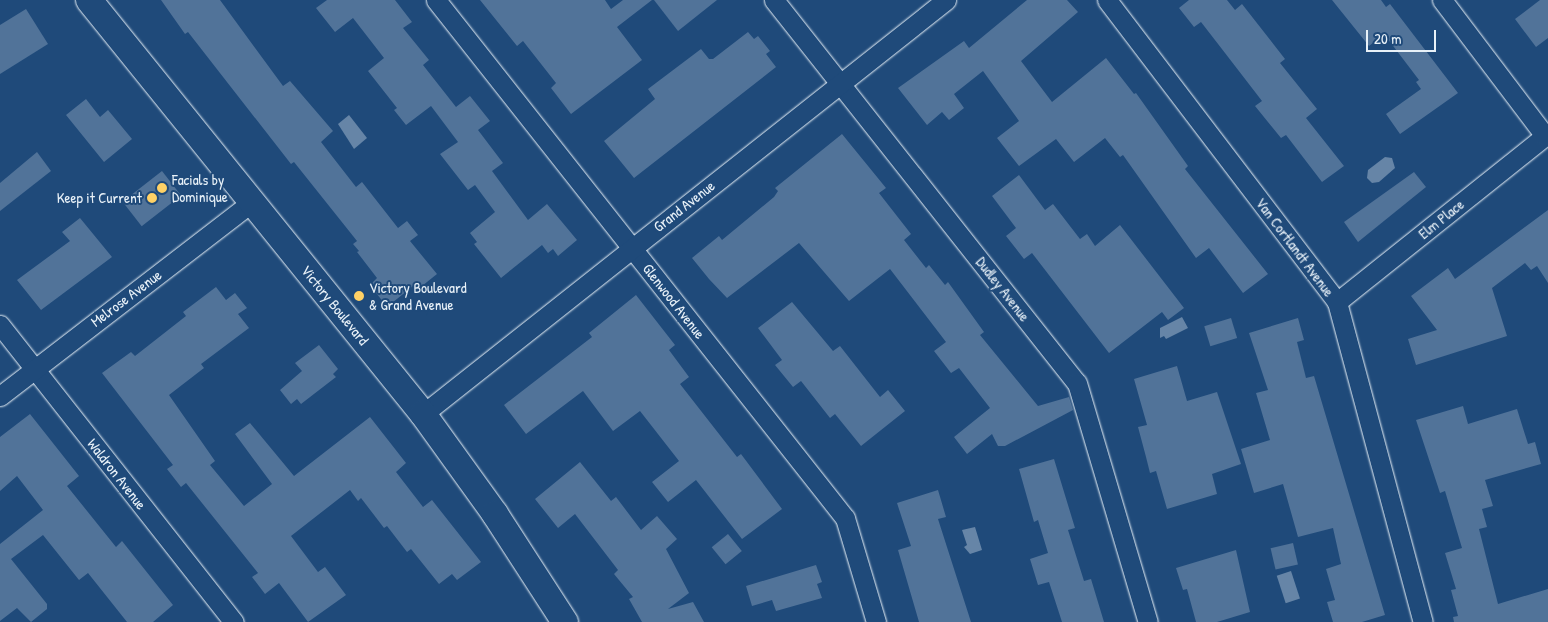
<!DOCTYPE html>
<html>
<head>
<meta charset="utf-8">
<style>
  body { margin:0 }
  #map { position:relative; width:1548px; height:622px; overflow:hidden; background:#1f4a7a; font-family:"Patrick Hand",sans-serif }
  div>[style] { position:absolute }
  .water>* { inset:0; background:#6685a7; transform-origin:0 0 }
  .building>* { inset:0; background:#517399; transform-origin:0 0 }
  .roads { filter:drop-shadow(0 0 1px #e8f1f8) drop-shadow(0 0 1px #e8f1f8) }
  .street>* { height:19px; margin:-9.5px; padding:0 9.5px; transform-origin:9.5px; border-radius:9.5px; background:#1f4a7a }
  .secondary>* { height:26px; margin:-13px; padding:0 13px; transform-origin:13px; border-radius:13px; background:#1f4a7a }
  .dots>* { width:14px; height:14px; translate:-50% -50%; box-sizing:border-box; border:2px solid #1f4a7a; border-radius:50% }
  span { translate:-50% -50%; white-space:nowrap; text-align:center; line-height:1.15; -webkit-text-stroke:4px #1f4a7a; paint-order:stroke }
  .poi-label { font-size:15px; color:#e8f1f8 }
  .left { translate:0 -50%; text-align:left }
  .right { translate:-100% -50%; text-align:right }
  .street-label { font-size:15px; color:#e8f1f8 }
  .scale { position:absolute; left:1366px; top:30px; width:70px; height:22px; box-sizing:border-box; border:2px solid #e8f1f8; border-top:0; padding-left:6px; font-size:15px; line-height:18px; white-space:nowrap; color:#e8f1f8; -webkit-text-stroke:4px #1f4a7a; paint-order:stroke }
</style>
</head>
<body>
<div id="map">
  <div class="water">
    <i style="clip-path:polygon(349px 115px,367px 138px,354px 149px,338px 124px)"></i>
    <i style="clip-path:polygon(1385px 157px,1392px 158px,1395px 168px,1379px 182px,1372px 183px,1367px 178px,1368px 170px)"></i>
    <i style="clip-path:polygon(1182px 317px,1188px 328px,1166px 339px,1164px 336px,1160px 338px,1160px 328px)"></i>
    <i style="clip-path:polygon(975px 527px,982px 550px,970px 554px,964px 547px,967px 545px,962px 530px)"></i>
    <i style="left:1291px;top:571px;width:29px;height:15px;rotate:72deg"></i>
  </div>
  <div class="building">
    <i style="clip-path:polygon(161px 0,220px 0,283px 86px,290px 81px,333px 131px,321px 142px,356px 187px,362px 182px,398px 228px,407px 221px,418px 235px,410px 241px,437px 274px,417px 290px,413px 286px,387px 307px,370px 285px,377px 278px,357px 252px,359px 251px,353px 244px,357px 241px,294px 162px,291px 164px,188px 32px,185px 34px)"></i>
    <i style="clip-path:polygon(327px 0,395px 0,412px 22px,403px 28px,429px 60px,423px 65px,456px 107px,470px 96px,490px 121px,478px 130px,503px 163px,492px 171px,528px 220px,547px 204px,577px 240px,558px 256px,553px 249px,548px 253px,542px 245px,501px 278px,474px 244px,477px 242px,470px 233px,495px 212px,475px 185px,468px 190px,440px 154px,458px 142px,431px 106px,406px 125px,394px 110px,397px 108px,368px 71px,384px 58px,353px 18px,335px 32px,316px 8px)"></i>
    <i style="clip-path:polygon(480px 0,605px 0,611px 9px,623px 0,652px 0,617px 27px,642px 60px,571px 114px,551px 88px,556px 83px,523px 41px,517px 46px)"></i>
    <i style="clip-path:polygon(654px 0,717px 0,678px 31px)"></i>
    <i style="clip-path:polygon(1027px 0,1067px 0,1078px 12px,1021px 61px,1052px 102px,1106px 58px,1134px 94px,1136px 93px,1188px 166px,1185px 169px,1268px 274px,1243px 293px,1209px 248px,1196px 258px,1123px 155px,1120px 157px,1105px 138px,1074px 162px,1056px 139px,1019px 166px,997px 138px,1019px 121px,983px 71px,954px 94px,964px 108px,949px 120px,942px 112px,927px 125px,898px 88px,964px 41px,969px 48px)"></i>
    <i style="clip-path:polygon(1189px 0,1227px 0,1235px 10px,1242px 4px,1285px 59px,1280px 63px,1317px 109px,1306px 118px,1344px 166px,1322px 182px,1286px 135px,1281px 138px,1255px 106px,1262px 101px,1225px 53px,1201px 22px,1194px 27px,1179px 8px)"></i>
    <i style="clip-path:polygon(1332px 0,1381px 0,1386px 7px,1390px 4px,1458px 93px,1400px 134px,1386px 114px,1421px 89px,1416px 82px,1419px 80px,1384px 34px,1369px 46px)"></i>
    <i style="clip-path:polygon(1540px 0,1548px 0,1548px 38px,1536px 47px,1515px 19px)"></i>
    <i style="clip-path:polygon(26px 9px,48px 44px,0 74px,0 25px)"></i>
    <i style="clip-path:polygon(748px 32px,754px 39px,758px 36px,770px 51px,766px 54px,776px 67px,634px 178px,604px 141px,655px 99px,648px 89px,701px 49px,709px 59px,713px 59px)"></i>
    <i style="clip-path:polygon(86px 99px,100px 117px,108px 110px,132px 139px,104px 162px,66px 115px)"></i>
    <i style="clip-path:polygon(842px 134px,886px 188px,879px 193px,911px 234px,904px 240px,926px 268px,929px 265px,945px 285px,948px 282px,984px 332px,980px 335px,1038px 406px,1069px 397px,1073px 410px,1005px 446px,998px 446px,992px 434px,967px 454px,954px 437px,990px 408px,959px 368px,951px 373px,934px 351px,946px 342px,890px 269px,849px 301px,799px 243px,727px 298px,709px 279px,692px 258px,719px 236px,722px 240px,774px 197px,778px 191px,775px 188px)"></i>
    <i style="clip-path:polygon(37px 152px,51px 171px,0 211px,0 183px)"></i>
    <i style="left:162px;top:171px;width:31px;height:50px;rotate:52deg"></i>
    <i style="clip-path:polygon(1414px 172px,1426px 187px,1358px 242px,1344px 222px)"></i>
    <i style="clip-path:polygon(1019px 175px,1045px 210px,1053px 204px,1080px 239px,1087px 234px,1095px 246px,1120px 225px,1184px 308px,1168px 320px,1162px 312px,1109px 353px,1032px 253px,1024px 259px,1006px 236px,1016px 228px,992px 196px)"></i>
    <i style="clip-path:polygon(1548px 210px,1548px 283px,1537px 266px,1531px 270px,1525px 263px,1492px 288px,1507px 336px,1416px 365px,1408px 339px,1437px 330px,1411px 296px,1448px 268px,1455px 279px)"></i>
    <i style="clip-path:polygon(80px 218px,112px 257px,41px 310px,17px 280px,70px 241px,62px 232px)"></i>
    <i style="clip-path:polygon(216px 287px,226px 300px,235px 293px,247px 308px,238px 314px,249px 328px,201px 364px,204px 368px,169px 395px,215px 461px,210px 465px,244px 506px,272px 484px,235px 434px,250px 423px,294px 476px,370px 417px,406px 463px,396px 472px,423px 507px,432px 500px,481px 562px,457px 580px,452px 574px,439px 584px,411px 549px,407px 552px,387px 526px,384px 528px,361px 498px,358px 501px,350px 490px,291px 536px,318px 572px,325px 567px,346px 595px,308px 622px,279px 583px,265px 594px,252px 577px,258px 573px,186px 483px,181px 487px,167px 469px,173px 465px,102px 373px,131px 352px,135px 356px,186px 316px,183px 312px)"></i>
    <i style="clip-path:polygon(636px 295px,675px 345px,669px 350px,689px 377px,680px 384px,737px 457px,741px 454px,782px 509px,742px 539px,696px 480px,668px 502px,652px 482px,679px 461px,640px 411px,613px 431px,583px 391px,526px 434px,504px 405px,592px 337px,589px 333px)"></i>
    <i style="clip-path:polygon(792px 302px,833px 351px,840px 346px,880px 397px,888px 390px,905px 411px,861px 446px,835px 414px,830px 418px,801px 381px,793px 387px,775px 365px,782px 360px,758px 328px)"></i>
    <i style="left:1231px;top:318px;width:21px;height:28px;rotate:73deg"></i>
    <i style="clip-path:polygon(1298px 318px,1304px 340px,1297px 342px,1306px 378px,1314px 376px,1385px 615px,1362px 622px,1333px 622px,1327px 602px,1335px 600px,1326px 569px,1341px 564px,1333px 528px,1298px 537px,1283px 484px,1254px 493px,1241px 449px,1270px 440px,1256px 393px,1268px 390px,1249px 333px)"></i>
    <i style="clip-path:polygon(319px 345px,338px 369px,333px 374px,336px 377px,301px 404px,297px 399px,291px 404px,280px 390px,302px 371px,295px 363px)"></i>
    <i style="clip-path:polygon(1177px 366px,1187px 401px,1217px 392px,1241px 464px,1212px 474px,1217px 494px,1167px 509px,1156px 471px,1150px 473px,1146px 457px,1138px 427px,1147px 425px,1134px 379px)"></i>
    <i style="clip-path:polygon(1463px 406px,1468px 424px,1517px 409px,1528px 444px,1535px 442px,1541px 464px,1485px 480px,1493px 506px,1482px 509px,1487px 527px,1479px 529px,1498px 604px,1548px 589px,1548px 622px,1454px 622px,1453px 617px,1458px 616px,1451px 590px,1456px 589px,1445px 553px,1462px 548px,1445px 491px,1440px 493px,1416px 420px)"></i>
    <i style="clip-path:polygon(30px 414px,79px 476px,67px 486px,116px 547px,122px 541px,173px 605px,153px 622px,127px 622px,88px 573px,79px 580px,43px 535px,11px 559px,47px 604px,47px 609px,31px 622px,17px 608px,0 621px,0 544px,43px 510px,17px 476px,0 491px,0 437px)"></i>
    <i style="clip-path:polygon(1054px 459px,1075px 528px,1068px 530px,1084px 581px,1091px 579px,1104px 622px,1062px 622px,1049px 582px,1038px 585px,1030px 559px,1048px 553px,1038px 520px,1034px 522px,1019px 469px)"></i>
    <i style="clip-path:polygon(580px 462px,611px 501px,616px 497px,641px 530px,657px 516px,677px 539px,666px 549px,689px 593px,668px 609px,693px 602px,704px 622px,642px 622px,629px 599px,633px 597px,614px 574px,618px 570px,575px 514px,558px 528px,535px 499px)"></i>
    <i style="clip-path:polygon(938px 490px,946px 517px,938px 519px,971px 622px,919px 622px,898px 550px,911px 546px,897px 503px)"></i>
    <i style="left:728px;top:534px;width:22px;height:21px;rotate:51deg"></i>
    <i style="left:1293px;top:543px;width:22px;height:23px;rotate:77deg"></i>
    <i style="clip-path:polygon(1236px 550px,1250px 612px,1217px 622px,1196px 622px,1187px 589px,1183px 590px,1176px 568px)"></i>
    <i style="clip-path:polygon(816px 565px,822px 582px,817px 584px,822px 598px,776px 611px,772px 600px,752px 606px,746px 586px)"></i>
  </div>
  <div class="roads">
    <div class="street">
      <i style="left:436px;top:0;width:660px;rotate:51.71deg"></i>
      <i style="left:845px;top:518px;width:109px;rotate:73.4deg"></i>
      <i style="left:774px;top:0;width:488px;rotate:51.7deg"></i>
      <i style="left:1077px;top:383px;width:249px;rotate:73.5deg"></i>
      <i style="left:1107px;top:0;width:380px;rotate:52.7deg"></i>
      <i style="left:1337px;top:302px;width:331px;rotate:75deg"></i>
      <i style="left:1337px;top:302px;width:266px;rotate:-38.6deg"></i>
      <i style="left:1545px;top:136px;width:171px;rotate:-127.1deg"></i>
      <i style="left:0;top:325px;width:378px;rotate:51.8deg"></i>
      <i style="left:0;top:396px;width:318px;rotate:-37.6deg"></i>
      <i style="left:423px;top:414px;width:667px;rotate:-38.36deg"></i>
    </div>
    <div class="secondary">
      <i style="left:89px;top:0;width:532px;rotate:51.1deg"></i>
      <i style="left:423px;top:414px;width:123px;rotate:54.2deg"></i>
      <i style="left:495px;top:514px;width:129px;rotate:57.1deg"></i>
    </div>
  </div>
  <div class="dots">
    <i style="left:162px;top:188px;background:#ffd166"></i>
    <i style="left:152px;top:198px;background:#ffd166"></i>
    <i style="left:359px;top:296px;background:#ffd166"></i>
  </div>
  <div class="poi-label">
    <span class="left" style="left:172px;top:188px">Facials by<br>Dominique</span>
    <span class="right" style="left:142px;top:198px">Keep it Current</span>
    <span class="left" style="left:369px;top:296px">Victory Boulevard<br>&amp; Grand Avenue</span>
  </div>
  <div class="street-label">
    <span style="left:684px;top:206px;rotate:-38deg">Grand Avenue</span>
    <span style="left:1441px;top:219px;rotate:-39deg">Elm Place</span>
    <span style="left:1295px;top:247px;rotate:53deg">Van Cortlandt Avenue</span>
    <span style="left:1003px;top:289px;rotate:52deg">Dudley Avenue</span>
    <span style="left:126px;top:298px;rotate:-37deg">Melrose Avenue</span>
    <span style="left:674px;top:301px;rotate:52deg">Glenwood Avenue</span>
    <span style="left:335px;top:305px;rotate:51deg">Victory Boulevard</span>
    <span style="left:117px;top:474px;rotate:52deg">Waldron Avenue</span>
  </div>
  <div class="scale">20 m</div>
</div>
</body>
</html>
